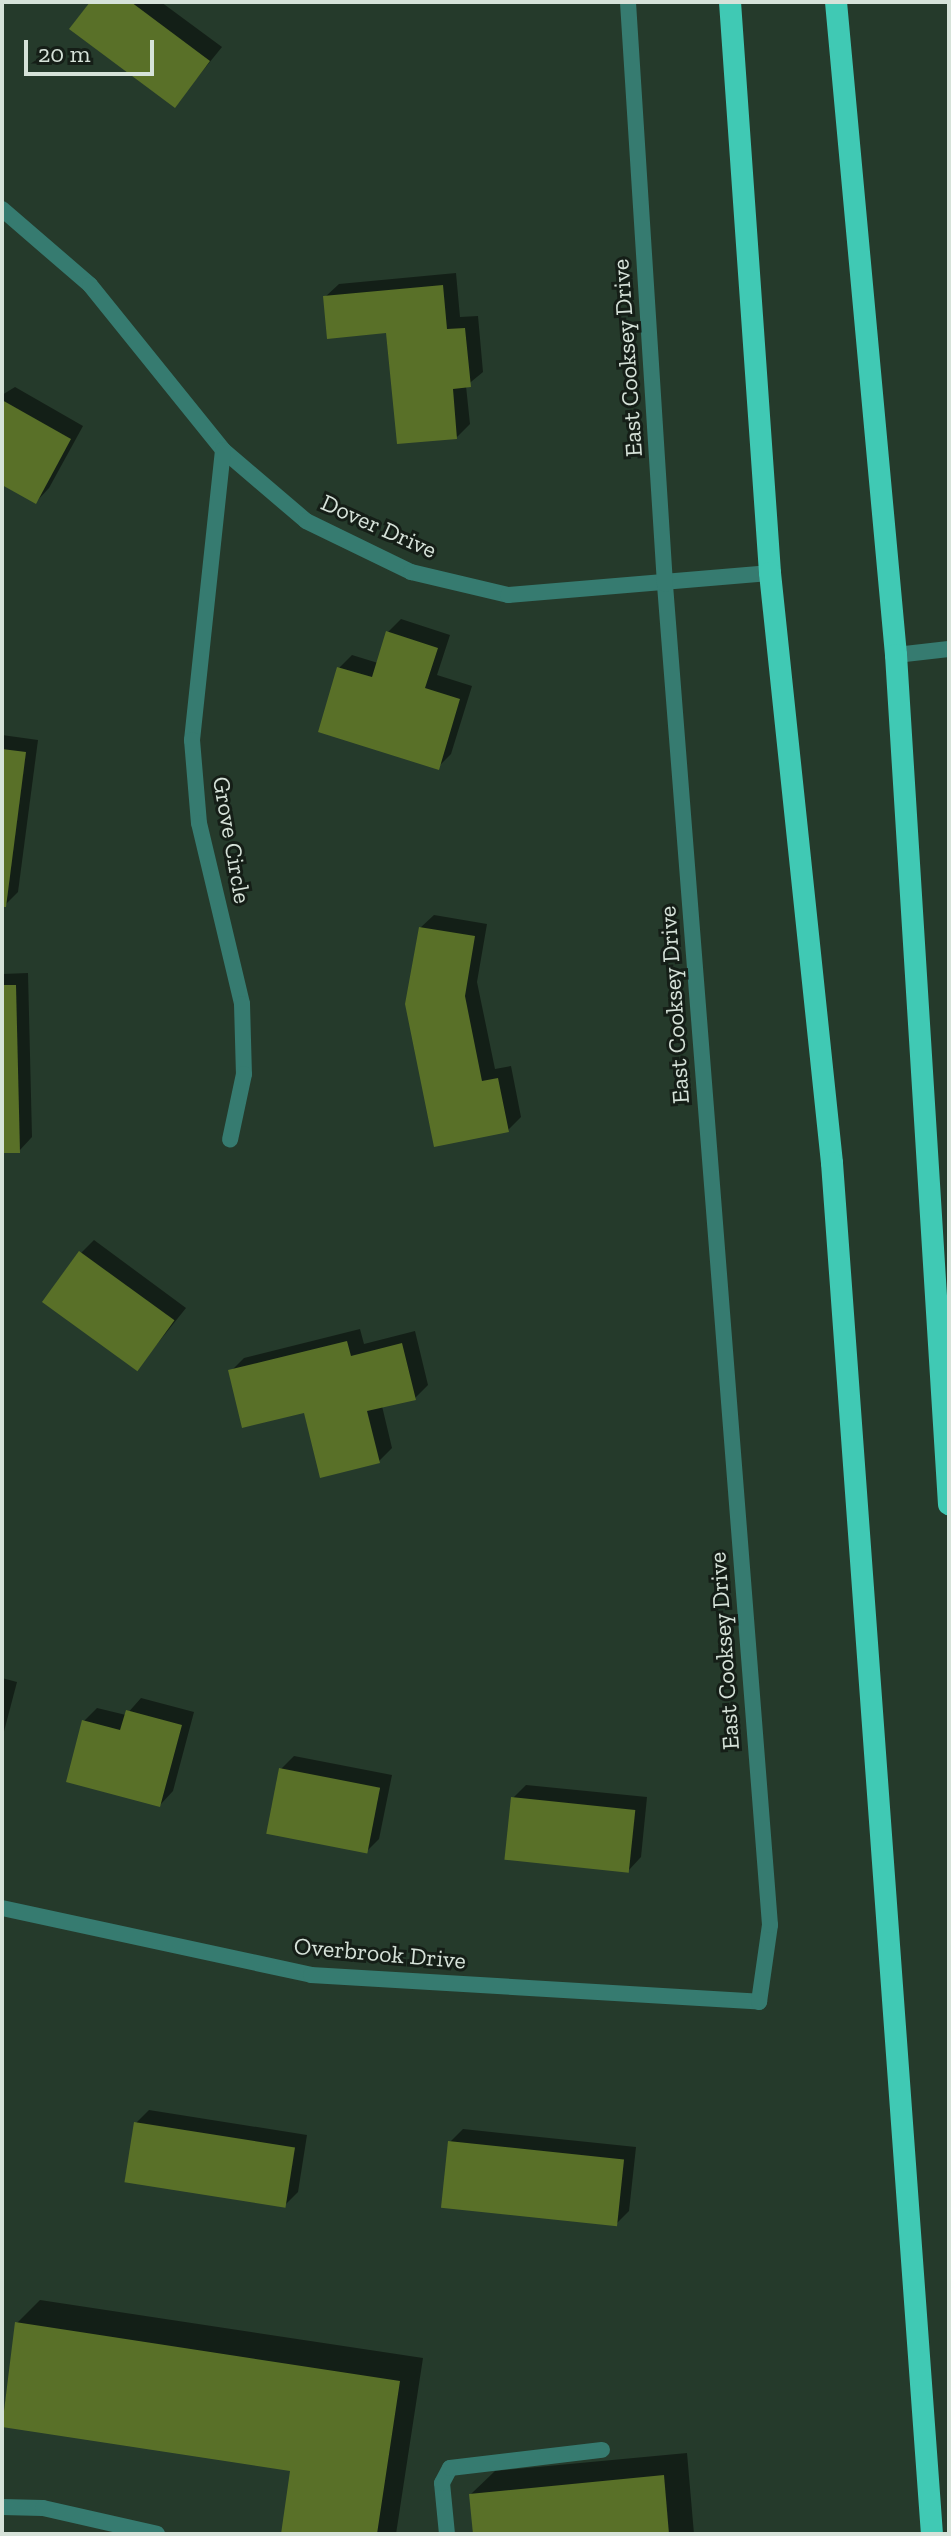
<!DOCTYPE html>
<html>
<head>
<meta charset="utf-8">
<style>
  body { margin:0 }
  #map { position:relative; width:951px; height:2536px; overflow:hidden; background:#253a2b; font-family:"Zilla Slab",serif }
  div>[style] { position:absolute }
  .shadow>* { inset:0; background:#0007 }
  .building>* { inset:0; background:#597028; transform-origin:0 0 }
  .service>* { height:16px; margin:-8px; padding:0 8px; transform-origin:8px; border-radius:8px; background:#367b70 }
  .minor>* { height:16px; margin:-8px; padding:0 8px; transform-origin:8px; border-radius:8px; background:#367b70 }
  .trunk>* { height:22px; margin:-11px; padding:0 11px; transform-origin:11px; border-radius:11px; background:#40c9b4 }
  span { translate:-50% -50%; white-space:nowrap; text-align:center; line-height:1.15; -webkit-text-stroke:6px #151e17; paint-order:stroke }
  .street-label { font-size:24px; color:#d6e2d9 }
  .frame { position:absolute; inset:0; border:4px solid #d6e2d9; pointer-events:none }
  .scale { position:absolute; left:24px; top:40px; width:130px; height:36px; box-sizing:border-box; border:4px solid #d6e2d9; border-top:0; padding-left:10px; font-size:24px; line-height:28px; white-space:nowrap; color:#d6e2d9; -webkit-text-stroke:6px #151e17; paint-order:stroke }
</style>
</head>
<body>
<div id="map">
  <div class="shadow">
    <i style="clip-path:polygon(92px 2px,161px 2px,222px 47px,175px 105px)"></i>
    <i style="clip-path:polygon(456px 273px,460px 317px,478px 316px,483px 372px,466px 386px,470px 424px,457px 437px,388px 331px,325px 297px,339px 284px)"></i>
    <i style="clip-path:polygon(15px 387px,83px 426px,49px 488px,36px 502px,2px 483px,2px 395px)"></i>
    <i style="clip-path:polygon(401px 619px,450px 635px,437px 675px,472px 686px,451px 754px,438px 767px,339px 668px,352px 655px,378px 663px,388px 632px)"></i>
    <i style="clip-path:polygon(2px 735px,38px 740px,18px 892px,5px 905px)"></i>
    <i style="clip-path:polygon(434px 915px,487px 924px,477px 982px,495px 1069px,511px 1066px,521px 1117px,508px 1130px,408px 1004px,420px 928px)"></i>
    <i style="clip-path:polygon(28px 973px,32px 1137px,19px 1151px,2px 1151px,2px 974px)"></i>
    <i style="clip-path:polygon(94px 1240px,186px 1308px,137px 1369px,81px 1253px)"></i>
    <i style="clip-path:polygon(360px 1329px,364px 1344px,415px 1331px,428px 1385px,415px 1398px,382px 1406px,392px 1448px,379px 1461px,306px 1411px,231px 1371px,244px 1358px)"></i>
    <i style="clip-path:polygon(2px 1678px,17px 1682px,2px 1739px)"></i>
    <i style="clip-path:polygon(141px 1698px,194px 1712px,173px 1791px,160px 1805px,84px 1721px,97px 1708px,126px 1715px)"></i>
    <i style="clip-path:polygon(294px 1756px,392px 1775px,379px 1839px,366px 1852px,281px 1769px)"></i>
    <i style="clip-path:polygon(526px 1785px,647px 1797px,641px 1857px,628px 1871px,513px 1798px)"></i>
    <i style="clip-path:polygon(149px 2110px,307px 2135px,298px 2192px,285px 2205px,136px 2123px)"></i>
    <i style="clip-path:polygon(463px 2129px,636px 2147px,629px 2211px,616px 2224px,450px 2142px)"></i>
    <i style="clip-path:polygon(40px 2300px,423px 2358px,396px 2534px,283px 2534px,292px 2470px,2px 2425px,17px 2323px)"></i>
    <i style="clip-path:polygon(687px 2453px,694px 2534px,475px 2534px,471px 2494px,495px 2471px)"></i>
  </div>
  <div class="building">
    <i style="clip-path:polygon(90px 2px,131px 2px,210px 61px,175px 108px,69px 29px)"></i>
    <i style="clip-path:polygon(443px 285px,447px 329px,465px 328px,471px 387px,453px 389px,457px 439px,397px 444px,386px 333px,327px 339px,323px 296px)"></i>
    <i style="clip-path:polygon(2px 400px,71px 439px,36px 504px,2px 485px)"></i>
    <i style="clip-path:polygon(386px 631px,438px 648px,425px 688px,460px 699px,439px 770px,318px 732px,337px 667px,372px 677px)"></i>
    <i style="clip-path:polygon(2px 749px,26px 752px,6px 907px,2px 907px)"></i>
    <i style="clip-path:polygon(419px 927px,475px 936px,465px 996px,482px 1081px,498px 1078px,509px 1132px,434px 1147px,405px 1004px)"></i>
    <i style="clip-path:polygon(2px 985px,16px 985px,20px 1153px,2px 1153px)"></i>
    <i style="left:79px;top:1251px;width:118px;height:63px;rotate:36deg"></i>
    <i style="clip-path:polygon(347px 1341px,351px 1356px,402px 1343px,416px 1400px,367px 1411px,380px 1463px,320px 1478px,304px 1413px,242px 1428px,228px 1370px)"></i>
    <i style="clip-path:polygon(126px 1710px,182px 1725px,160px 1807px,66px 1782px,82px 1720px,120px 1730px)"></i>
    <i style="left:279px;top:1768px;width:103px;height:67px;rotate:11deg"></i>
    <i style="left:511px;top:1797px;width:125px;height:63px;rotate:6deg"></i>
    <i style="left:134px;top:2122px;width:163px;height:61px;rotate:9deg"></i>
    <i style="left:448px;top:2141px;width:177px;height:67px;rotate:6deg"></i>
    <i style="clip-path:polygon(15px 2322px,400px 2381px,377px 2534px,281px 2534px,290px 2471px,2px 2427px)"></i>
    <i style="clip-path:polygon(664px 2475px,669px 2534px,473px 2534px,469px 2494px)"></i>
  </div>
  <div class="service">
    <i style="left:2px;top:2507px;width:41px;rotate:1.4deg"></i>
    <i style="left:43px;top:2508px;width:117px;rotate:12.8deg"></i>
    <i style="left:447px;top:2534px;width:51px;rotate:-95.6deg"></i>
    <i style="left:442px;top:2483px;width:17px;rotate:-62deg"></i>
    <i style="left:450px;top:2468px;width:153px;rotate:-6.8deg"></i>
  </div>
  <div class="minor">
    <i style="left:2px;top:209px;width:116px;rotate:40.8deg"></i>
    <i style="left:90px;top:285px;width:212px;rotate:51.1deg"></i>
    <i style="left:223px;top:450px;width:109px;rotate:40.5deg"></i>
    <i style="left:306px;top:521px;width:117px;rotate:25.9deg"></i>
    <i style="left:411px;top:572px;width:100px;rotate:13.3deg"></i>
    <i style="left:508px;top:595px;width:263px;rotate:-4.8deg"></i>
    <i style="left:223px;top:450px;width:292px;rotate:96.1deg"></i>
    <i style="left:192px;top:740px;width:83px;rotate:85.2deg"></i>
    <i style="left:199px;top:823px;width:186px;rotate:76.6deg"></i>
    <i style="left:242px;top:1004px;width:70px;rotate:88.4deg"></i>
    <i style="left:244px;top:1074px;width:67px;rotate:102deg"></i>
    <i style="left:896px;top:655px;width:53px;rotate:-6.5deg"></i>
    <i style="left:2px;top:1908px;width:316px;rotate:12.2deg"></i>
    <i style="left:311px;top:1975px;width:449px;rotate:3.4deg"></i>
    <i style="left:759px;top:2002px;width:78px;rotate:-81.9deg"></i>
    <i style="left:770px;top:1925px;width:1345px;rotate:-94.48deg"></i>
    <i style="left:665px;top:584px;width:583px;rotate:-93.64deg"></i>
  </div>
  <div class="trunk">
    <i style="left:730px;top:2px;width:572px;rotate:85.99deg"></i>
    <i style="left:770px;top:573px;width:593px;rotate:84deg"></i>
    <i style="left:832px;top:1163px;width:1375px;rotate:85.83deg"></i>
    <i style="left:836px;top:2px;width:656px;rotate:84.75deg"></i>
    <i style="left:896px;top:655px;width:851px;rotate:86.43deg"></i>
  </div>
  <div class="street-label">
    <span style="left:627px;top:358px;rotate:-94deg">East Cooksey Drive</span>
    <span style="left:379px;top:526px;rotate:24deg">Dover Drive</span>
    <span style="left:232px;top:840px;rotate:80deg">Grove Circle</span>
    <span style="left:674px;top:1005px;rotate:-94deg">East Cooksey Drive</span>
    <span style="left:724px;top:1651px;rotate:-94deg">East Cooksey Drive</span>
    <span style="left:380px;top:1953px;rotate:5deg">Overbrook Drive</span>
  </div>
  <div class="frame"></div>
  <div class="scale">20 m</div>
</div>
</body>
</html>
